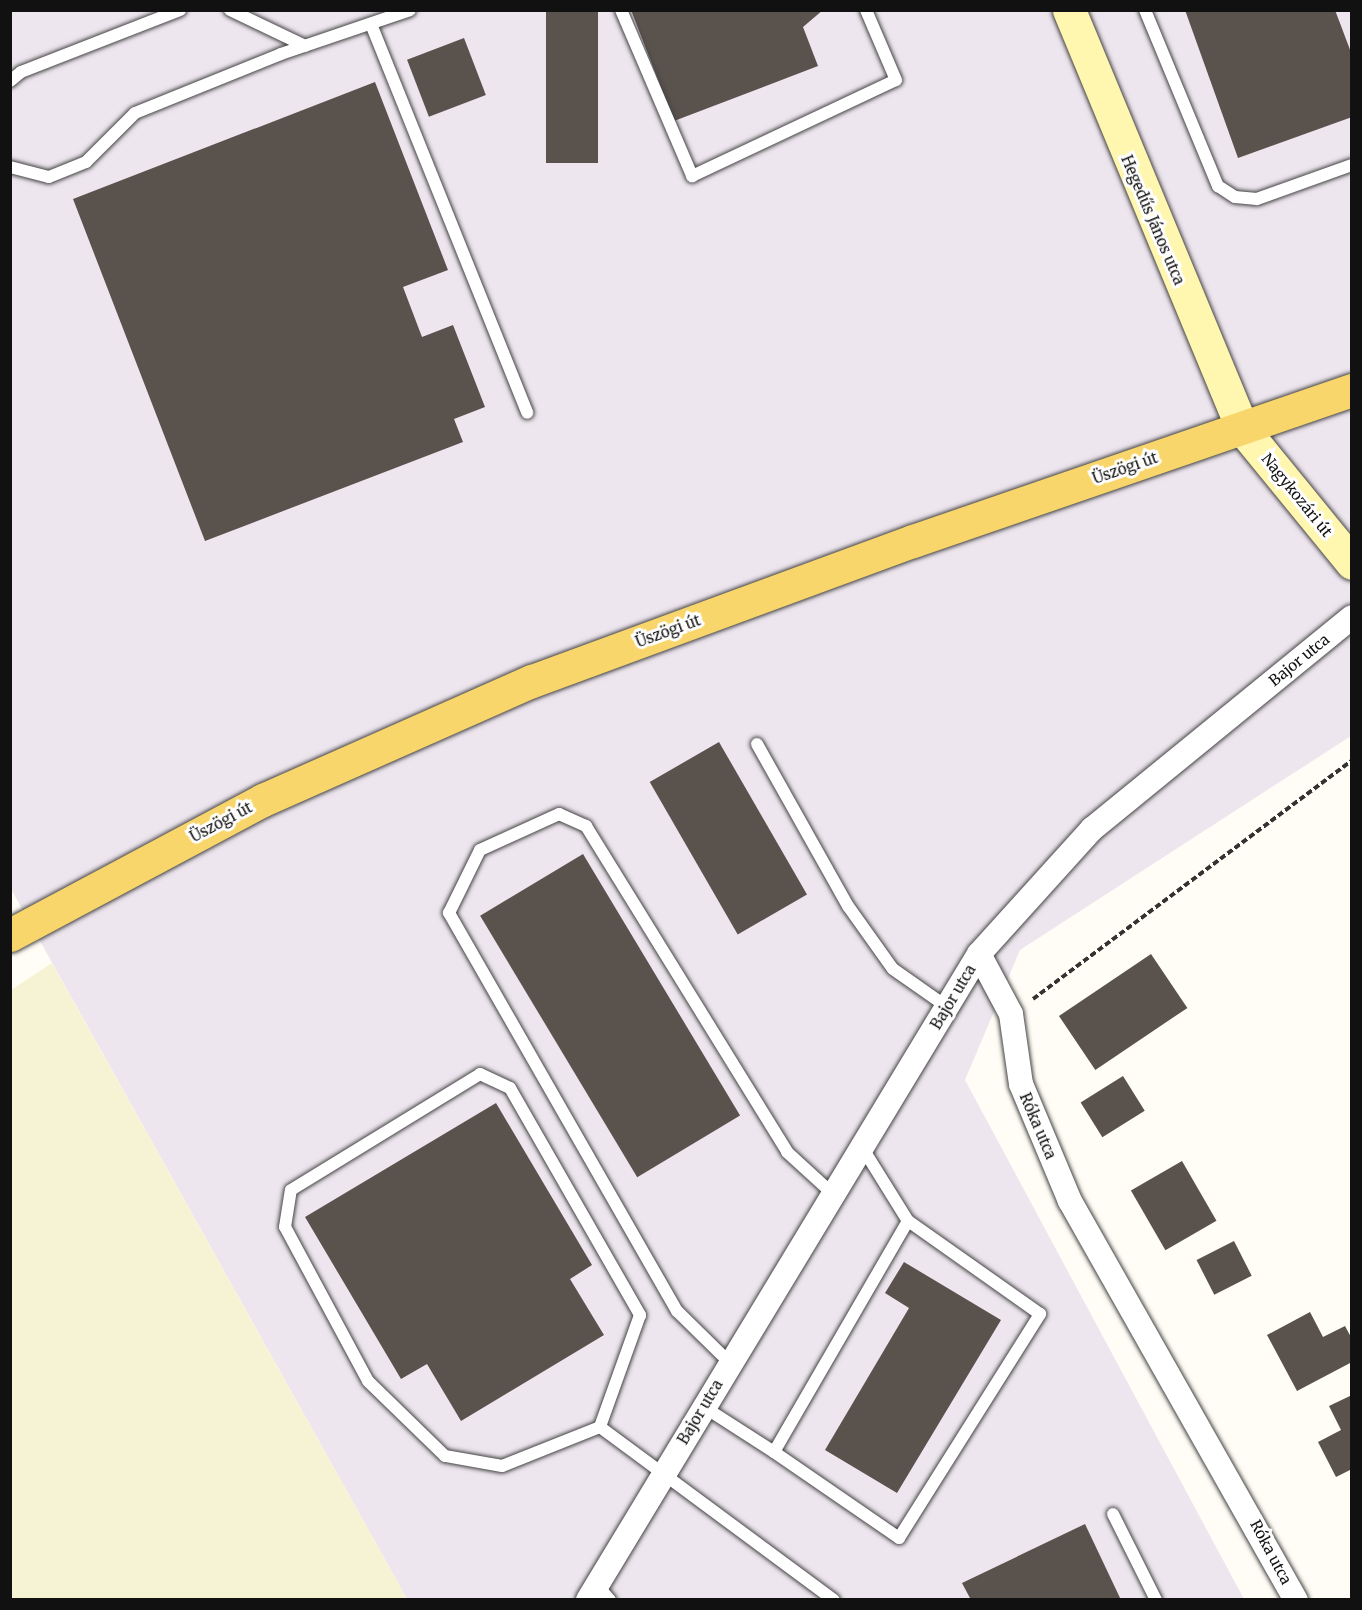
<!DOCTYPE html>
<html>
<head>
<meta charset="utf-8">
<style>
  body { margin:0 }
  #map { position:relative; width:1362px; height:1610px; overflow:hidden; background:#fffdf5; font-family:Merriweather,serif }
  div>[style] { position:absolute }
  .industrial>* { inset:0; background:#eee6ef }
  .farmland>* { inset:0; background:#f6f3d4 }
  .building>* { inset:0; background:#5a524d; transform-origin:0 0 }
  .path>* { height:4px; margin-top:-2px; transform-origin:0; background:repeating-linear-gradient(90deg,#333 0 6px,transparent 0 9px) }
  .roads { filter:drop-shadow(0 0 2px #444) drop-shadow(0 0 2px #444) }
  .lane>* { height:12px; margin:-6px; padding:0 6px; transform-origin:6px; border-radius:6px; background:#fff }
  .street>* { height:24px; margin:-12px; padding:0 12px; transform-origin:12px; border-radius:12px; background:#fff }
  .secondary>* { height:33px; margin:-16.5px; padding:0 16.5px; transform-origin:16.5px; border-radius:16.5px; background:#fff6b0 }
  .primary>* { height:33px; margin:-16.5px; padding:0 16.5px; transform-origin:16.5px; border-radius:16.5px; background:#f9d66b }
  span { translate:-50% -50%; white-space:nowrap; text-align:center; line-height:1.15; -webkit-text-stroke:6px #fff; paint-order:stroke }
  .street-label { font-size:15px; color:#111 }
  .frame { position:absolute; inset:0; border:12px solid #111; pointer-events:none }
</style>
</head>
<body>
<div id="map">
  <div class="industrial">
    <i style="clip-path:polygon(10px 11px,1351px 11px,1351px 736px,1020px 950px,965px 1080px,1244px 1599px,407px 1599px,11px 889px)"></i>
  </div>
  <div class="farmland">
    <i style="clip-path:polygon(52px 963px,407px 1599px,11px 1599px,11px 990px)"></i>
  </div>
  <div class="building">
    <i style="left:546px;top:10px;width:52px;height:153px"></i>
    <i style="clip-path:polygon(631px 10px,823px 10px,803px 27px,818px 66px,674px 121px)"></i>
    <i style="clip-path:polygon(1185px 10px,1335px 10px,1352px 55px,1352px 117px,1238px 158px)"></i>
    <i style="left:464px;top:38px;width:61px;height:61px;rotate:69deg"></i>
    <i style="clip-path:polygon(375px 82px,448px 270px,403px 287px,422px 337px,453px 325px,485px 407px,454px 419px,463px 442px,205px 541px,73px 199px)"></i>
    <i style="left:719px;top:742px;width:176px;height:80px;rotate:60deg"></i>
    <i style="left:583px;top:854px;width:305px;height:120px;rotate:59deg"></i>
    <i style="left:1151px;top:954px;width:65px;height:111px;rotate:56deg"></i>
    <i style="left:1123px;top:1076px;width:41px;height:50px;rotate:58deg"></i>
    <i style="clip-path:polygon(496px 1103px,592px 1265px,570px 1279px,604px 1335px,461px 1421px,427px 1364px,401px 1379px,305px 1217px)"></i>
    <i style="left:1182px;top:1161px;width:69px;height:59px;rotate:60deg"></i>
    <i style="left:1234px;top:1241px;width:39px;height:42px;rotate:63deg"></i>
    <i style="clip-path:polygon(904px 1262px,1001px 1320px,897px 1493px,825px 1450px,909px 1308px,885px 1293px)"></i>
    <i style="clip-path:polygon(1310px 1312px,1323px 1337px,1345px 1326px,1352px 1339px,1352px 1362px,1297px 1391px,1267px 1335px)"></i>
    <i style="clip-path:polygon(1352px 1395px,1352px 1469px,1336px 1477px,1318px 1442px,1341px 1430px,1329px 1406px)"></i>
    <i style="clip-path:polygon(1085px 1524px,1121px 1600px,971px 1600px,962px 1583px)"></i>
  </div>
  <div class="path">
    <i style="left:1033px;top:999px;width:399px;rotate:-36.8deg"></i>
  </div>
  <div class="roads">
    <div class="lane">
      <i style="left:230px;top:10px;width:83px;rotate:25.6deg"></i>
      <i style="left:621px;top:10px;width:181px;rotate:66.8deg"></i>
      <i style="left:692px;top:176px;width:225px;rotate:-25.2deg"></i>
      <i style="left:896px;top:80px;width:76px;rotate:-113.2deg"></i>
      <i style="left:1145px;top:10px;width:191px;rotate:67.5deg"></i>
      <i style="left:1218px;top:186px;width:20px;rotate:33deg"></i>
      <i style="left:1235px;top:197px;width:22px;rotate:5deg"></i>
      <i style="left:1257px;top:199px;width:101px;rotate:-19.7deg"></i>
      <i style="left:371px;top:24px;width:419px;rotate:68.1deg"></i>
      <i style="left:10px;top:81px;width:14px;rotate:-39deg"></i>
      <i style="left:21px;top:72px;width:171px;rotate:-21.3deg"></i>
      <i style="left:10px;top:167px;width:40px;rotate:14.4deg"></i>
      <i style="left:49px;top:177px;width:40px;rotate:-22deg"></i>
      <i style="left:86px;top:162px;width:69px;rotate:-45deg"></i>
      <i style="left:135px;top:113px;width:157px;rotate:-22deg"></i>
      <i style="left:281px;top:54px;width:136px;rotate:-18.8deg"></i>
      <i style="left:757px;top:744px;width:186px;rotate:60.7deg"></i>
      <i style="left:848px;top:906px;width:77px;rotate:54.5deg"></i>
      <i style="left:893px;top:969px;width:66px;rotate:35.1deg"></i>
      <i style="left:730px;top:1363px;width:74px;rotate:-135.5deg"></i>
      <i style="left:677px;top:1311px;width:459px;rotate:-119.8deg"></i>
      <i style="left:449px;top:913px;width:70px;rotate:-63.8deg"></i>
      <i style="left:480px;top:850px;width:87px;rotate:-24.5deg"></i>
      <i style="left:559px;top:814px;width:30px;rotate:24deg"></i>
      <i style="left:586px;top:826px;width:383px;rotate:58.3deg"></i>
      <i style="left:787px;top:1152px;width:62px;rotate:42.4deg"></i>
      <i style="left:704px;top:1407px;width:83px;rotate:32.7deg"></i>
      <i style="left:774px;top:1452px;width:267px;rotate:-59.9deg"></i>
      <i style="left:908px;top:1221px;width:87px;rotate:-121.9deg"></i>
      <i style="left:600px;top:1427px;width:105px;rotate:158.3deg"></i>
      <i style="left:502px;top:1466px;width:58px;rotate:-170deg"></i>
      <i style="left:445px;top:1456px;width:107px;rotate:-135.8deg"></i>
      <i style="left:368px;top:1381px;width:175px;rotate:-118.3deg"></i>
      <i style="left:285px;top:1227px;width:37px;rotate:-81deg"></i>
      <i style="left:291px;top:1190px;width:222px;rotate:-31.5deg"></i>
      <i style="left:480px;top:1074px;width:33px;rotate:25deg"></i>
      <i style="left:510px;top:1088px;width:262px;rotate:60.2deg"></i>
      <i style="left:640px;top:1315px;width:119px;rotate:109.7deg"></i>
      <i style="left:600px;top:1427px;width:291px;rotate:36.5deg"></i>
      <i style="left:774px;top:1452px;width:152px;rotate:34.5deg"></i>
      <i style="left:899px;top:1538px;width:265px;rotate:-57.8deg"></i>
      <i style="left:1040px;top:1314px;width:161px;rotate:-144.8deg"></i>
      <i style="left:1113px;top:1514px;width:96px;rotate:63.4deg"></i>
      <i style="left:597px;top:1585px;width:20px;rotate:49deg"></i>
    </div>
    <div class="street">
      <i style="left:979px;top:954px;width:68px;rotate:61.9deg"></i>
      <i style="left:1011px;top:1014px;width:71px;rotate:81.9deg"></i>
      <i style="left:1021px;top:1084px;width:127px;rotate:67.3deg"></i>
      <i style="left:1070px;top:1201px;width:459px;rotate:60.5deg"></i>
      <i style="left:588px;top:1600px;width:755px;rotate:-58.82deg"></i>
      <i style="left:979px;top:954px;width:169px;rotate:-47.9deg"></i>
      <i style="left:1092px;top:829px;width:335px;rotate:-39.2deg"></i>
    </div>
    <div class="secondary">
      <i style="left:1069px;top:10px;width:452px;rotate:67.5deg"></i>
      <i style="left:1242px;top:428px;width:174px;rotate:50.8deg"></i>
    </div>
    <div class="primary">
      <i style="left:10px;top:935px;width:287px;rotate:-28.1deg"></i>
      <i style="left:263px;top:800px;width:294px;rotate:-23.9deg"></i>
      <i style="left:532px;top:681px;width:406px;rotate:-20.2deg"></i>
      <i style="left:913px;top:541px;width:464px;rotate:-19deg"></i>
    </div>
  </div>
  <div class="street-label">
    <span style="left:1153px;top:220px;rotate:67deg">Hegedűs János utca</span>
    <span style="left:1125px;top:468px;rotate:-19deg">Üszögi út</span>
    <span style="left:1297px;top:495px;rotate:51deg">Nagykozári út</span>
    <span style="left:668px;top:631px;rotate:-20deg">Üszögi út</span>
    <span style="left:1299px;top:660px;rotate:-39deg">Bajor utca</span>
    <span style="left:221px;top:822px;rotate:-28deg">Üszögi út</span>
    <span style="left:953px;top:997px;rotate:-59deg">Bajor utca</span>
    <span style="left:1038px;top:1126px;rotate:67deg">Róka utca</span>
    <span style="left:700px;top:1412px;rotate:-59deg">Bajor utca</span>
    <span style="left:1271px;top:1552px;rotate:62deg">Róka utca</span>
  </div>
  <div class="frame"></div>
</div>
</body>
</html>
